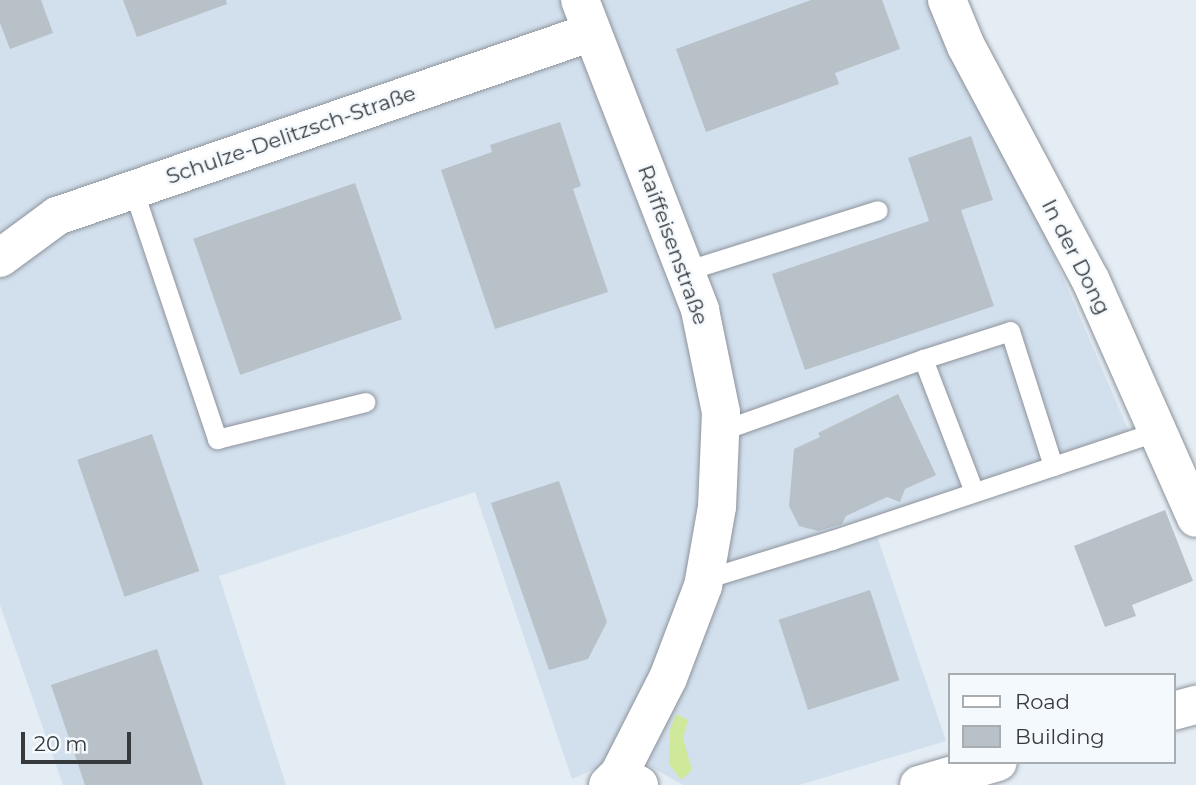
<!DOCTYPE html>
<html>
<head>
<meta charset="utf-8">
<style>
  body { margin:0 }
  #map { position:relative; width:1196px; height:785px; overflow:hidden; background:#e4ecf4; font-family:Montserrat,sans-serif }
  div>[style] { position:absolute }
  .built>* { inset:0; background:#d2dfed }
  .green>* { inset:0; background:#cfe899 }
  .building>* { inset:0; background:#b8c0c8; transform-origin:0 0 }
  .roads { filter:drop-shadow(0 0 2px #8c939a) drop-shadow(0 0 2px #8c939a) }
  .lane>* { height:19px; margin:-9.5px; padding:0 9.5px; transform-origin:9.5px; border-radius:9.5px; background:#fff }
  .street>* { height:38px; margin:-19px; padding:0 19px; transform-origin:19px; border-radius:19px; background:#fff }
  .secondary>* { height:38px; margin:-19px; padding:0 19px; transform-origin:19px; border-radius:19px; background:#fff }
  span { translate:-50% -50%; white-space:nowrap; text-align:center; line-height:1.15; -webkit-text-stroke:5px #f4f9fe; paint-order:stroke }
  .street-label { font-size:21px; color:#373a3d }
  .legend { position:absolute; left:948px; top:673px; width:228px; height:91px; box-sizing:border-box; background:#f4f9fe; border:2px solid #a8adb1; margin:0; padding:9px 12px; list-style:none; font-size:21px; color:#373a3d }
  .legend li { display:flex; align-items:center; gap:14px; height:35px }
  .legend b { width:35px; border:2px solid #a8adb1 }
  .scale { position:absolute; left:21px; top:732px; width:110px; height:32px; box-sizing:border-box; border:4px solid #373a3d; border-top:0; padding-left:9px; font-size:21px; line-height:24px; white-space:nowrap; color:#373a3d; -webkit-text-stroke:5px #f4f9fe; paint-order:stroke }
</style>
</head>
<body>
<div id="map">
  <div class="built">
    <i style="clip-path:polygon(0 0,944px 0,1133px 441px,877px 536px,946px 741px,799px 785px,683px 785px,629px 754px,572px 779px,475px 492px,219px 576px,286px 785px,63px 785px,0 605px)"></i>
  </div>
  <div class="green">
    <i style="clip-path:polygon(676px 714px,688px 720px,683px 738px,692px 770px,681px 780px,669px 764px,670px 730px)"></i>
  </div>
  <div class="building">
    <i style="clip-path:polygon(0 0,41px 0,53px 33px,10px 49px,0 23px)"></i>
    <i style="clip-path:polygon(123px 0,226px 0,227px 4px,137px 37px)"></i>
    <i style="clip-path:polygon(811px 0,882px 0,900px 49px,835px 73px,839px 84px,706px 132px,676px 49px)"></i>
    <i style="clip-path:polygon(560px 122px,581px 186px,573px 189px,608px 292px,495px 329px,441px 170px,492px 152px,490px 145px)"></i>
    <i style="clip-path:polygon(971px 136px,993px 200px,961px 210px,994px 306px,805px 370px,772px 274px,929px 221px,908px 158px)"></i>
    <i style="left:355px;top:183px;width:144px;height:171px;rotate:71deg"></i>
    <i style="clip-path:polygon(898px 394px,936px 475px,905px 489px,900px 502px,887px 497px,846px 516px,842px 524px,818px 531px,799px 526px,789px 506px,794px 449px,820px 437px,818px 433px)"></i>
    <i style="left:152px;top:434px;width:145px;height:79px;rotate:71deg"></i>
    <i style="clip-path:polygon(559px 481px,607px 622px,588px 659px,549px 670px,491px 503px)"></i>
    <i style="clip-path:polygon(1165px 510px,1193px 581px,1132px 605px,1136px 616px,1105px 627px,1074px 546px)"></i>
    <i style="left:870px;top:590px;width:95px;height:96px;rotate:72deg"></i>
    <i style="clip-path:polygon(157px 649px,203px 785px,85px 785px,51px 685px)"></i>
  </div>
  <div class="roads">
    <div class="lane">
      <i style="left:133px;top:189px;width:264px;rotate:71.4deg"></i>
      <i style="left:217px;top:439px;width:153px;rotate:-14deg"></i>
      <i style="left:685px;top:271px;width:202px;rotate:-17.5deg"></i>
      <i style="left:923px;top:359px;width:91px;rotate:-17.8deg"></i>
      <i style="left:1010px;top:331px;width:142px;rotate:72.3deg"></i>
      <i style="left:720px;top:431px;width:215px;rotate:-19.5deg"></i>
      <i style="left:923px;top:359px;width:142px;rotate:69deg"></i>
      <i style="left:705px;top:579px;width:133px;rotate:-17.1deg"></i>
      <i style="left:832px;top:540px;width:343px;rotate:-18.5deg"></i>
    </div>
    <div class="street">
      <i style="left:580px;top:0;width:332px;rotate:68.8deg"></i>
      <i style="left:700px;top:310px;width:104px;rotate:78.4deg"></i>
      <i style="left:721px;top:412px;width:95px;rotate:92.4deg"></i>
      <i style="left:717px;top:507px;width:80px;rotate:100deg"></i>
      <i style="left:703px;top:586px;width:98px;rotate:110.8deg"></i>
      <i style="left:668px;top:678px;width:108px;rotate:117deg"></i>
      <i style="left:947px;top:0;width:50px;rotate:67.6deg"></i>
      <i style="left:966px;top:46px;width:266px;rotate:62deg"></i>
      <i style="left:1091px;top:281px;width:259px;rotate:66.1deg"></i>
      <i style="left:0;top:258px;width:71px;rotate:-36.4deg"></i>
      <i style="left:57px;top:216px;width:566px;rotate:-18.98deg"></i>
    </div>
    <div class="secondary">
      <i style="left:1173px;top:711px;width:24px;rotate:-15deg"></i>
      <i style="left:608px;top:785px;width:16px;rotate:-45deg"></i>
      <i style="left:619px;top:774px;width:23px;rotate:29deg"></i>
      <i style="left:919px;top:785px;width:82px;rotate:-16.2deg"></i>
    </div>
  </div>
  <div class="street-label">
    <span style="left:291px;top:135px;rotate:-19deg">Schulze-Delitzsch-Straße</span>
    <span style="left:673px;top:245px;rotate:70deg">Raiffeisenstraße</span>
    <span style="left:1076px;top:257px;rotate:63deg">In der Dong</span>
  </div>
  <ul class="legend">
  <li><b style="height:9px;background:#fff"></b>Road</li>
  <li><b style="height:19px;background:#b8c0c8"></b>Building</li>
  </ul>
  <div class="scale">20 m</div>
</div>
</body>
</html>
